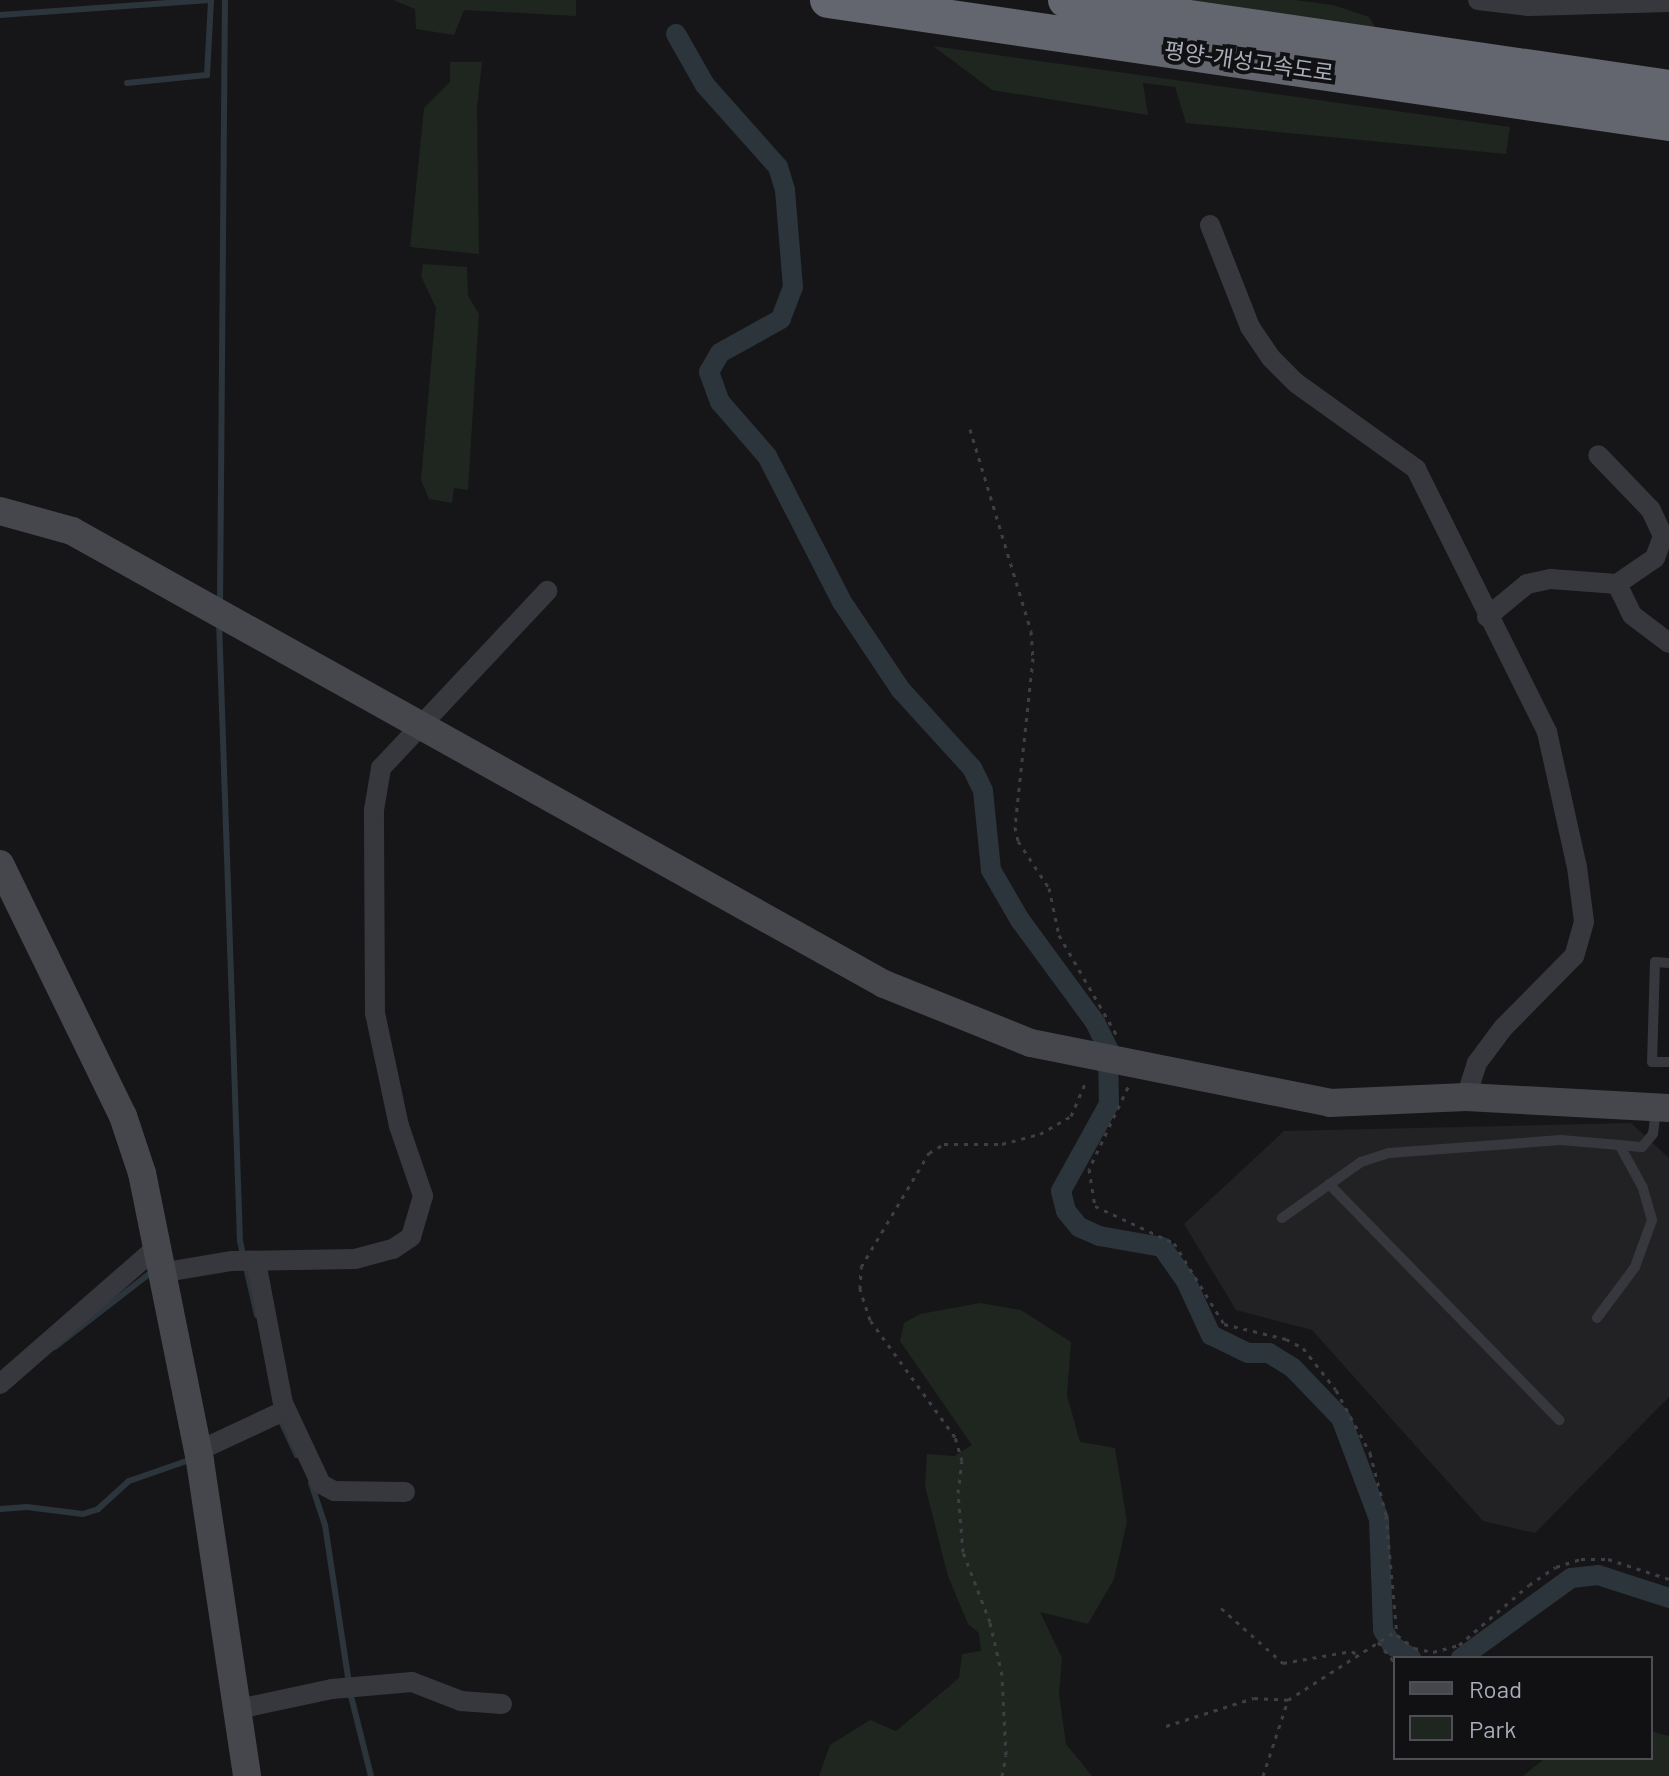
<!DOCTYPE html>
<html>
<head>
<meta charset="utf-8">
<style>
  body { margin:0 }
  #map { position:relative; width:1669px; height:1776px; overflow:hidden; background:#161618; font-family:Barlow,"Noto Sans KR",sans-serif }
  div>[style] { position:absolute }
  .built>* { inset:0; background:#222225 }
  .green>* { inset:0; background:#1e261f }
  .stream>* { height:6px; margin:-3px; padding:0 3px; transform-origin:3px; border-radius:3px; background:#2c353c }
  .canal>* { height:20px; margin:-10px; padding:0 10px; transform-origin:10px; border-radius:10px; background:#2c353c }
  .path>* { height:3px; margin-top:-1.5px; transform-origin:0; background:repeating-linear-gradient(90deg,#3d3f44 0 4px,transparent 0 10px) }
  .lane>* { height:10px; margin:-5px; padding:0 5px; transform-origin:5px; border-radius:5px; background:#37383d }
  .street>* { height:20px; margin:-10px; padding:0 10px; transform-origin:10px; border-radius:10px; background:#37383d }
  .secondary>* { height:28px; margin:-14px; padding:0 14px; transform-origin:14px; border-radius:14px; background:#45474d }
  .highway>* { height:36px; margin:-18px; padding:0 18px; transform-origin:18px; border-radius:18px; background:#63666e }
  span { translate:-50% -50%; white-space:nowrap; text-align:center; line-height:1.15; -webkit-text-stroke:8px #111113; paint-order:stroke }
  .street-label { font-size:22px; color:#a8adb8 }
  .legend { position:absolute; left:1393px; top:1656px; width:260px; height:104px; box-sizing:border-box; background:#111113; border:2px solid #4d4f55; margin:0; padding:10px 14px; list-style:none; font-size:24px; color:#a8adb8 }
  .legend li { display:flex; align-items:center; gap:16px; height:40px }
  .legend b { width:40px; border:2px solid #4d4f55 }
</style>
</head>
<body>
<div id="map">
  <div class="built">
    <i style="clip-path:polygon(1631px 1123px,1669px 1158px,1669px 1397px,1535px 1533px,1483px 1521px,1312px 1330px,1236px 1310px,1184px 1224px,1284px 1131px)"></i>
  </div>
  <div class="green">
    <i style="clip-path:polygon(393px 0,576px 0,576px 16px,464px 10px,454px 35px,416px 29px,415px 9px)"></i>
    <i style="clip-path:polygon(1182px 0,1295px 0,1333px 5px,1369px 17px,1379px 34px)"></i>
    <i style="clip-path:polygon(933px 46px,1510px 127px,1506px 154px,1186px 123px,1175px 87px,1143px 83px,1148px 115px,992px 90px)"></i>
    <i style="clip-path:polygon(450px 62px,482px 62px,477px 108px,479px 254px,410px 247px,424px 108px,450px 82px)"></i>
    <i style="clip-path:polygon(423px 264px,467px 267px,468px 296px,479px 314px,468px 490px,454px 488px,452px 503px,429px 499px,421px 480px,436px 308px,421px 276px)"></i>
    <i style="clip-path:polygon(980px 1303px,1021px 1310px,1071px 1342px,1067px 1395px,1080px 1442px,1115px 1448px,1127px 1522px,1114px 1579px,1088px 1624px,1040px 1612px,1062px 1658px,1059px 1694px,1066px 1744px,1092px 1776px,819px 1776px,830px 1745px,870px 1720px,896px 1731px,959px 1678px,962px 1654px,981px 1651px,979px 1633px,968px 1624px,948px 1576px,925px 1486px,927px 1454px,954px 1456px,972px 1445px,900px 1341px,904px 1323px,920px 1314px)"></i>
    <i style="clip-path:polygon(1651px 1731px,1669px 1736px,1669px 1776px,1523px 1776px,1545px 1758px,1651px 1758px)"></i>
  </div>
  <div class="stream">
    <i style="left:0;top:15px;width:210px;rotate:-4.1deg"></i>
    <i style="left:127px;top:83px;width:80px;rotate:-5.7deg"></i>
    <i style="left:207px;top:75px;width:75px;rotate:-86.9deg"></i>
    <i style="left:220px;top:605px;width:605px;rotate:-89.53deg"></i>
    <i style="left:219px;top:621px;width:620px;rotate:88.06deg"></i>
    <i style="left:240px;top:1241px;width:76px;rotate:77.1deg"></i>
    <i style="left:55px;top:1347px;width:124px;rotate:-37.8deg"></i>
    <i style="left:280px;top:1419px;width:40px;rotate:65deg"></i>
    <i style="left:311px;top:1483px;width:44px;rotate:71.6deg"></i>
    <i style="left:325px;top:1525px;width:173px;rotate:81.4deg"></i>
    <i style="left:351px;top:1696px;width:82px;rotate:76deg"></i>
    <i style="left:0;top:1509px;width:27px;rotate:-4deg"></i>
    <i style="left:27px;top:1507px;width:56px;rotate:7.1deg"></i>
    <i style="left:83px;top:1514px;width:16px;rotate:-18deg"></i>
    <i style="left:98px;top:1509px;width:42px;rotate:-42.1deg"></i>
    <i style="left:129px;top:1481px;width:67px;rotate:-19.2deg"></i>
  </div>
  <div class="canal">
    <i style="left:676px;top:34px;width:59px;rotate:60.4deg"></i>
    <i style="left:705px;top:85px;width:110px;rotate:48.3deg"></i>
    <i style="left:778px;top:167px;width:24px;rotate:73deg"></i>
    <i style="left:785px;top:190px;width:97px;rotate:85.3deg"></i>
    <i style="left:793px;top:287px;width:34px;rotate:111deg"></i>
    <i style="left:781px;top:319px;width:70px;rotate:150.9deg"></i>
    <i style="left:720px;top:353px;width:22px;rotate:120deg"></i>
    <i style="left:709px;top:372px;width:32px;rotate:70deg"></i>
    <i style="left:720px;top:402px;width:72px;rotate:49deg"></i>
    <i style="left:767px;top:456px;width:164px;rotate:62.8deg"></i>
    <i style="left:842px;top:602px;width:106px;rotate:56.2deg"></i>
    <i style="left:901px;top:690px;width:105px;rotate:47.7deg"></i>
    <i style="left:972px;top:768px;width:25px;rotate:64deg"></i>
    <i style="left:983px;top:791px;width:79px;rotate:84.2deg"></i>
    <i style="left:991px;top:870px;width:58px;rotate:59.9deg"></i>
    <i style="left:1020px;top:920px;width:127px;rotate:53.7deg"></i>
    <i style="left:1095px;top:1022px;width:30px;rotate:64deg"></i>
    <i style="left:1108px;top:1049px;width:55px;rotate:89deg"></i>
    <i style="left:1109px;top:1104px;width:99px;rotate:118.9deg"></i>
    <i style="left:1061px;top:1191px;width:21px;rotate:76deg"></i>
    <i style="left:1066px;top:1211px;width:21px;rotate:51deg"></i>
    <i style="left:1079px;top:1227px;width:22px;rotate:24deg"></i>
    <i style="left:1099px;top:1236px;width:64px;rotate:9.9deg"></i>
    <i style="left:1162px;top:1247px;width:42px;rotate:54.8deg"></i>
    <i style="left:1186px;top:1281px;width:60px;rotate:65.2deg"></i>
    <i style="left:1211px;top:1335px;width:41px;rotate:25.9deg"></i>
    <i style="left:1248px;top:1353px;width:21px"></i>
    <i style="left:1269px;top:1353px;width:28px;rotate:32deg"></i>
    <i style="left:1293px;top:1368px;width:69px;rotate:46.2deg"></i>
    <i style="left:1341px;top:1418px;width:108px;rotate:69.4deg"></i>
    <i style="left:1379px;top:1519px;width:111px;rotate:87.9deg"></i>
    <i style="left:1383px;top:1630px;width:17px;rotate:59deg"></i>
    <i style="left:1392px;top:1645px;width:23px;rotate:34deg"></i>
    <i style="left:1461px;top:1658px;width:136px;rotate:-36deg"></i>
    <i style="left:1571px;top:1578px;width:27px;rotate:-6deg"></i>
    <i style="left:1598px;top:1575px;width:75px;rotate:17.9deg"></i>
  </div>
  <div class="path">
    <i style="left:970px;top:429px;width:211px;rotate:73.2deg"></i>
    <i style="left:1031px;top:631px;width:27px;rotate:86deg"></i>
    <i style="left:1033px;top:658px;width:170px;rotate:96.1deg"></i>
    <i style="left:1015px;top:827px;width:14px;rotate:78deg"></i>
    <i style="left:1018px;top:841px;width:56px;rotate:56.6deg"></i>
    <i style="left:1049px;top:888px;width:48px;rotate:78deg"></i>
    <i style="left:1059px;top:935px;width:118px;rotate:60deg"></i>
    <i style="left:1128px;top:1087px;width:91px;rotate:115.4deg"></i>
    <i style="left:1089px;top:1169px;width:37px;rotate:81deg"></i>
    <i style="left:1095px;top:1206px;width:87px;rotate:25.1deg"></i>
    <i style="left:1174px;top:1243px;width:95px;rotate:58.3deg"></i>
    <i style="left:1224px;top:1324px;width:64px;rotate:13.6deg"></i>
    <i style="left:1286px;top:1339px;width:19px;rotate:28deg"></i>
    <i style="left:1303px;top:1348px;width:53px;rotate:51.8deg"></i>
    <i style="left:1336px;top:1390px;width:72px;rotate:61.6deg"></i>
    <i style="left:1370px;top:1453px;width:64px;rotate:75.5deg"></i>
    <i style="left:1386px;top:1515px;width:121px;rotate:84.8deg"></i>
    <i style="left:1397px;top:1635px;width:21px;rotate:37deg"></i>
    <i style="left:1414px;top:1648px;width:19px;rotate:12deg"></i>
    <i style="left:1433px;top:1652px;width:27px;rotate:-15deg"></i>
    <i style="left:1459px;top:1645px;width:92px;rotate:-40.6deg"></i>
    <i style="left:1529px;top:1585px;width:32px;rotate:-34deg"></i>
    <i style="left:1556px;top:1567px;width:26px;rotate:-18deg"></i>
    <i style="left:1581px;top:1559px;width:27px"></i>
    <i style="left:1608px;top:1559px;width:64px;rotate:18.2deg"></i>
    <i style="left:1221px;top:1608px;width:83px;rotate:41.6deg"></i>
    <i style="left:1283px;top:1663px;width:70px;rotate:-9.9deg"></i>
    <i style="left:1352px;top:1651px;width:8px;rotate:40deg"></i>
    <i style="left:1378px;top:1642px;width:27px;rotate:51deg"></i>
    <i style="left:1166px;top:1726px;width:92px;rotate:-17.7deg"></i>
    <i style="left:1254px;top:1698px;width:34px;rotate:3deg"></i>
    <i style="left:1288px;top:1700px;width:128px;rotate:-32.6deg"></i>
    <i style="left:1002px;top:1776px;width:21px;rotate:-79deg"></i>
    <i style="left:1006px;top:1755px;width:80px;rotate:-92.9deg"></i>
    <i style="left:1002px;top:1675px;width:54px;rotate:-102.8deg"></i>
    <i style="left:990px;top:1622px;width:75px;rotate:-111.1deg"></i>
    <i style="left:963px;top:1552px;width:59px;rotate:-94.8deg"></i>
    <i style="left:958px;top:1493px;width:32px;rotate:-83deg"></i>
    <i style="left:962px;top:1461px;width:25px;rotate:-106deg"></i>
    <i style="left:955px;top:1437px;width:145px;rotate:-126deg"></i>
    <i style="left:870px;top:1320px;width:33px;rotate:-108deg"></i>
    <i style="left:860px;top:1289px;width:22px;rotate:-87deg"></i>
    <i style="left:861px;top:1267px;width:133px;rotate:-59.2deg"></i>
    <i style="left:929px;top:1153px;width:17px;rotate:-31deg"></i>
    <i style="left:944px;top:1144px;width:58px"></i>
    <i style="left:1002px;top:1144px;width:39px;rotate:-15deg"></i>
    <i style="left:1040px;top:1134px;width:36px;rotate:-30deg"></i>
    <i style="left:1071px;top:1116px;width:40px;rotate:-66.6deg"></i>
    <i style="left:1263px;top:1776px;width:80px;rotate:-71.8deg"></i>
  </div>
  <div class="lane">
    <i style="left:1669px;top:963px;width:14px;rotate:-176deg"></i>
    <i style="left:1655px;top:962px;width:100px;rotate:91.7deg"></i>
    <i style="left:1652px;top:1062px;width:17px"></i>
    <i style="left:1329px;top:1184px;width:330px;rotate:45.7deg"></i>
    <i style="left:1282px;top:1218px;width:97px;rotate:-35.3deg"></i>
    <i style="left:1361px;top:1162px;width:29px;rotate:-18deg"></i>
    <i style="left:1389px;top:1153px;width:172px;rotate:-4.3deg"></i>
    <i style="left:1561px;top:1140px;width:81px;rotate:4.9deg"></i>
    <i style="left:1642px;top:1147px;width:17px;rotate:-50deg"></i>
    <i style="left:1653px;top:1134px;width:25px;rotate:-83deg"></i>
    <i style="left:1597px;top:1318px;width:64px;rotate:-53.3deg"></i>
    <i style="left:1635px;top:1267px;width:50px;rotate:-70.1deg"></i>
    <i style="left:1652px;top:1220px;width:33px;rotate:-106deg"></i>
    <i style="left:1643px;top:1188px;width:46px;rotate:-118.8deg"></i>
  </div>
  <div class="street">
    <i style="left:1478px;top:0;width:51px;rotate:6.7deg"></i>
    <i style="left:1529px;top:6px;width:140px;rotate:-1.6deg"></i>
    <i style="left:1210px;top:225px;width:110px;rotate:68.6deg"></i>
    <i style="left:1250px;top:327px;width:37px;rotate:56deg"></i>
    <i style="left:1271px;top:358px;width:35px;rotate:45deg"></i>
    <i style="left:1296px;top:383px;width:148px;rotate:35.6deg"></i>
    <i style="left:1416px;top:469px;width:294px;rotate:63.5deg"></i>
    <i style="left:1547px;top:732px;width:138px;rotate:77.5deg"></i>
    <i style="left:1577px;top:867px;width:55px;rotate:82.7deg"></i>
    <i style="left:1584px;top:922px;width:35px;rotate:106deg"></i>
    <i style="left:1574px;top:956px;width:101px;rotate:134.6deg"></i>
    <i style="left:1503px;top:1028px;width:44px;rotate:126.6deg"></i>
    <i style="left:1477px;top:1063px;width:36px;rotate:108deg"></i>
    <i style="left:1617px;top:584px;width:34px;rotate:64deg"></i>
    <i style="left:1632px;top:615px;width:46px;rotate:37.1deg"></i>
    <i style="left:1487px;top:617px;width:52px;rotate:-39.5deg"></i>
    <i style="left:1527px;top:584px;width:25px;rotate:-12deg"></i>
    <i style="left:1551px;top:579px;width:66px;rotate:4.3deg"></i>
    <i style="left:1617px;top:584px;width:46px;rotate:-34.4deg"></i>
    <i style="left:1655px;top:558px;width:23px;rotate:-70deg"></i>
    <i style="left:1663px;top:536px;width:29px;rotate:-115deg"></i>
    <i style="left:1651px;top:510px;width:76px;rotate:-133.9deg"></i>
    <i style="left:256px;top:1262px;width:144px;rotate:79.2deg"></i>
    <i style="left:283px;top:1403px;width:89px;rotate:64.9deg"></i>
    <i style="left:321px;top:1484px;width:15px;rotate:28deg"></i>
    <i style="left:334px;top:1491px;width:71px;rotate:0.8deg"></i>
    <i style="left:160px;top:1273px;width:73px;rotate:-9.5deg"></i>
    <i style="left:232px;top:1261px;width:123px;rotate:-0.9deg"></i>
    <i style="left:355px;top:1259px;width:39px;rotate:-15deg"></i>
    <i style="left:393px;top:1249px;width:22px;rotate:-34deg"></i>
    <i style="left:411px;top:1237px;width:43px;rotate:-73.7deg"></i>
    <i style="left:423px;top:1196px;width:74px;rotate:-108.9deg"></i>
    <i style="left:399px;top:1126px;width:116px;rotate:-102deg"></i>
    <i style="left:375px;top:1013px;width:203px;rotate:-90.3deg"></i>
    <i style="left:374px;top:810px;width:43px;rotate:-80.5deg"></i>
    <i style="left:381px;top:768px;width:243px;rotate:-46.8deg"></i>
    <i style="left:0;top:1384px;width:206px;rotate:-41.1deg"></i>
    <i style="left:198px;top:1451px;width:97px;rotate:-25deg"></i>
    <i style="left:238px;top:1709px;width:96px;rotate:-12deg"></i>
    <i style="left:332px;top:1689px;width:80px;rotate:-5deg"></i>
    <i style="left:412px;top:1682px;width:53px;rotate:21.2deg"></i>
    <i style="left:461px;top:1701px;width:41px;rotate:4.2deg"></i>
  </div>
  <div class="secondary">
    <i style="left:0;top:511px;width:75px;rotate:15.5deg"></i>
    <i style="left:72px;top:531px;width:930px;rotate:29.16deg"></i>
    <i style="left:884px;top:984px;width:158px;rotate:21.9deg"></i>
    <i style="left:1031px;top:1043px;width:305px;rotate:11.3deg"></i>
    <i style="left:1330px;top:1103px;width:136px;rotate:-2.5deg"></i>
    <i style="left:1466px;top:1097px;width:203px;rotate:3.1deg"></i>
    <i style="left:0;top:864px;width:280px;rotate:64deg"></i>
    <i style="left:123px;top:1116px;width:60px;rotate:71.6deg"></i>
    <i style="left:142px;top:1173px;width:294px;rotate:78.6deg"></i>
    <i style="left:200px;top:1461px;width:318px;rotate:81.5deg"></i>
  </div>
  <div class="highway">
    <i style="left:828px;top:0;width:850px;rotate:8.32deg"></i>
    <i style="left:1066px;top:0;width:609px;rotate:8.3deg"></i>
  </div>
  <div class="street-label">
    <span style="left:1249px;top:61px;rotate:8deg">평양-개성고속도로</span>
  </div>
  <ul class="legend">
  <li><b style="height:10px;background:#45474d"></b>Road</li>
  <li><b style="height:22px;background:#1e261f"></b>Park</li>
  </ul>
</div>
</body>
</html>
